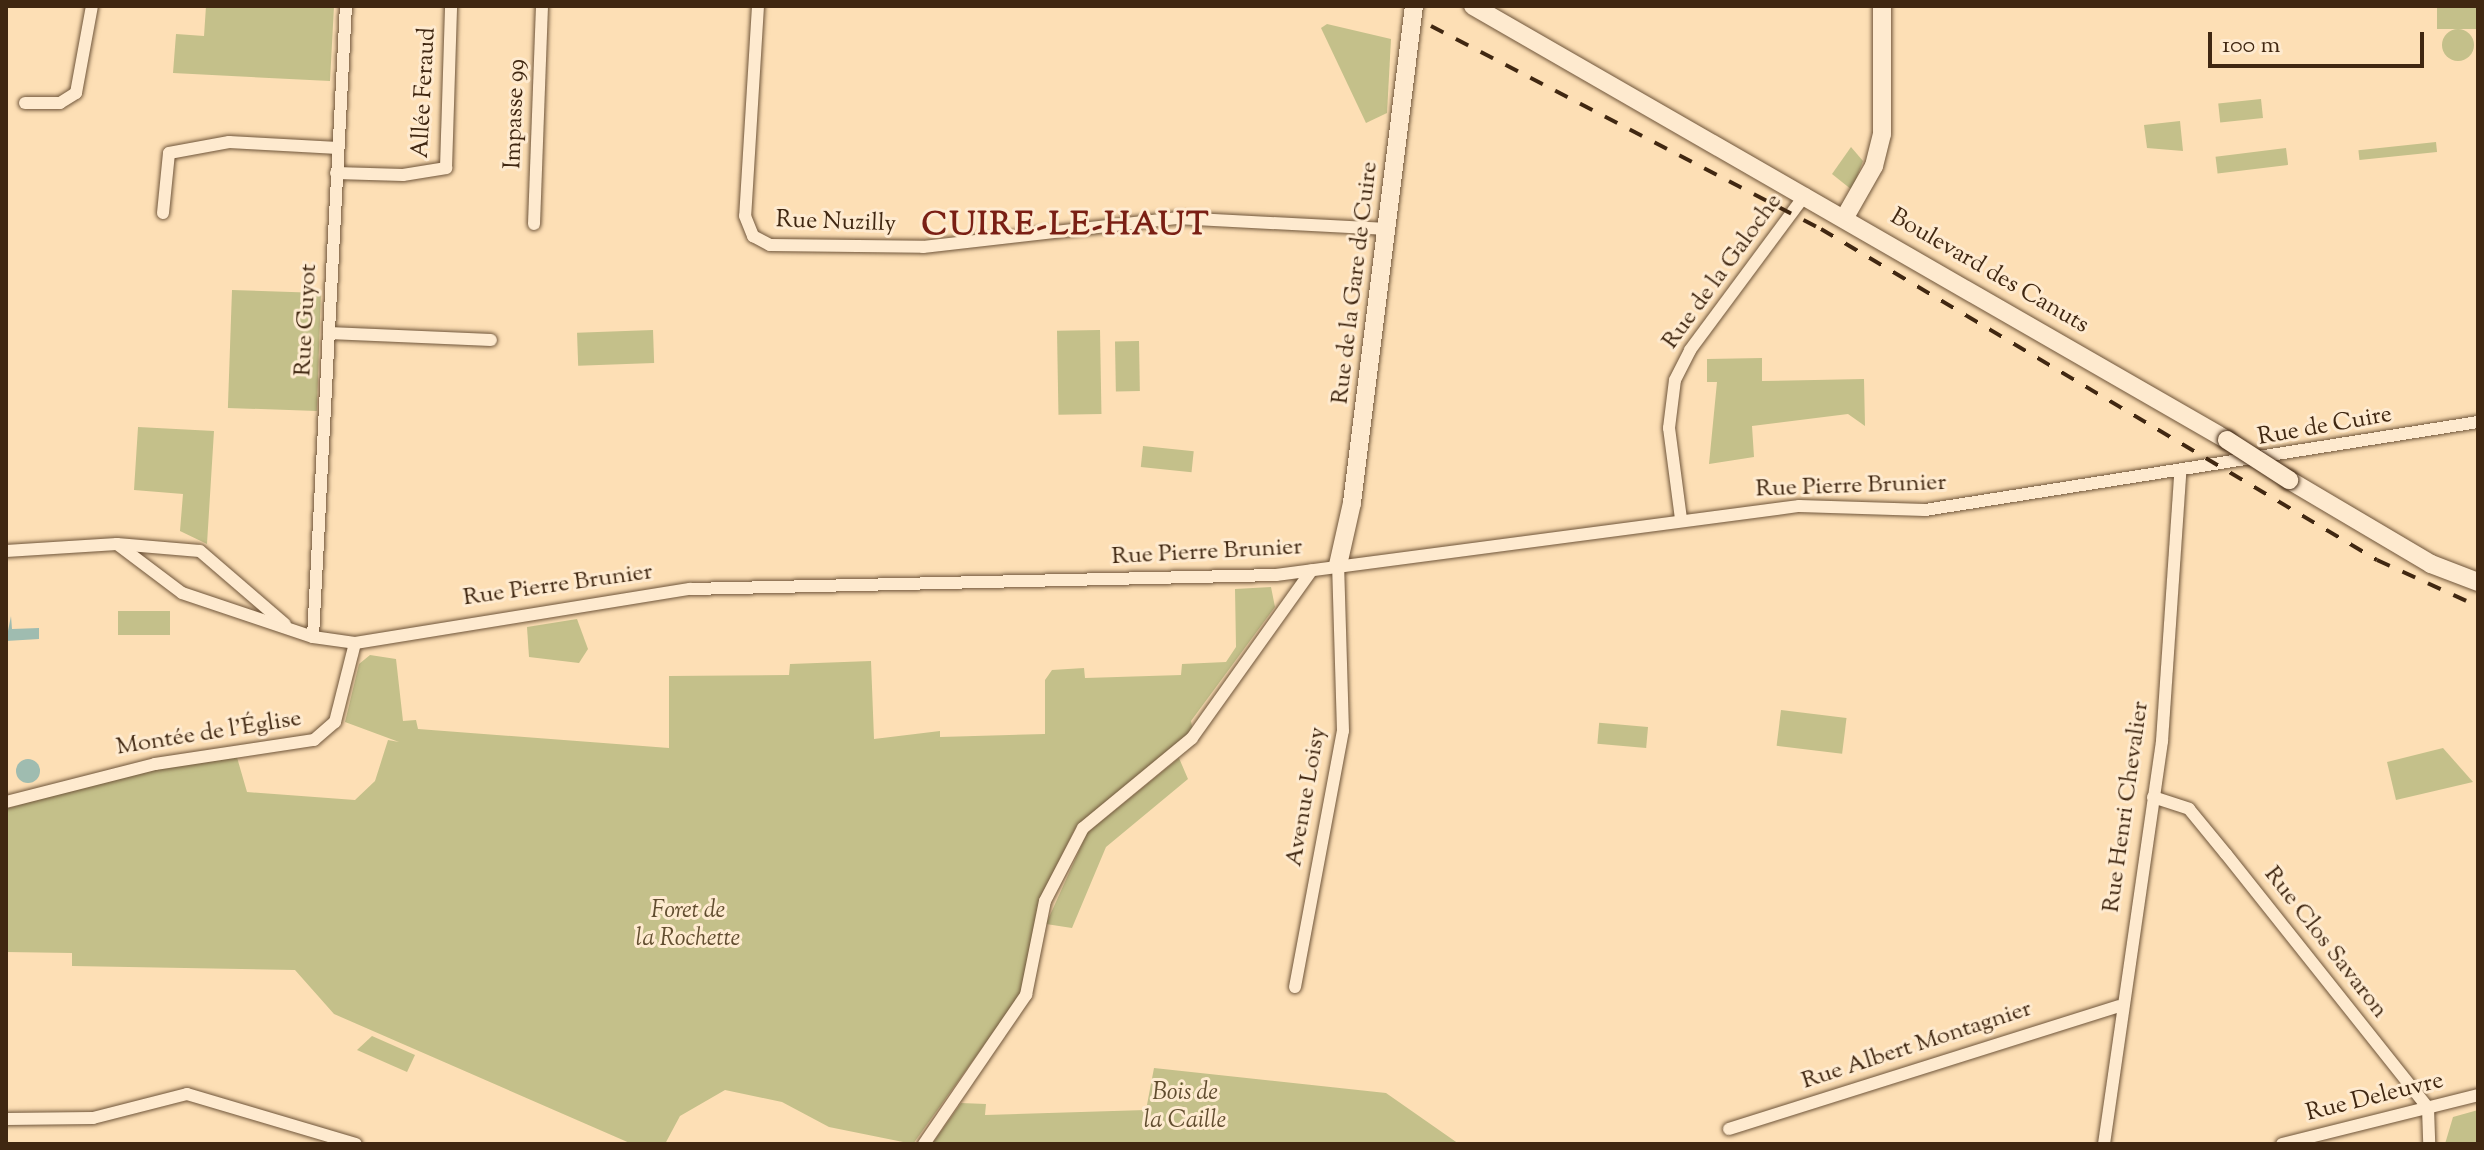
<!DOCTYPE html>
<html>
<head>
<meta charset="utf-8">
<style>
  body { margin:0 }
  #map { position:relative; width:2484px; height:1150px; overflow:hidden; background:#fddfb5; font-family:"Sorts Mill Goudy",serif }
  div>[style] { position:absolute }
  .green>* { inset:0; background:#c4c08a; transform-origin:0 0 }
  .round { border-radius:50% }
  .water>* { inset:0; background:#9fbcb0 }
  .roads { filter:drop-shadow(0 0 2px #6f553a) drop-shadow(0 0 2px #6f553a) }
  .street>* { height:12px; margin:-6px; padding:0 6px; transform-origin:6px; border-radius:6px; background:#feeacf }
  .secondary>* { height:18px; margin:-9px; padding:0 9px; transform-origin:9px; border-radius:9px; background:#feeacf }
  .rail>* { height:4px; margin-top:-2px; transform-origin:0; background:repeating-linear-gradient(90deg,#402711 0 14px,transparent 0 28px) }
  .bridges { filter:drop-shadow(0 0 2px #402711) drop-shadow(0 0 2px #402711) }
  .secondary-bridge>* { height:18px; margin:-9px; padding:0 9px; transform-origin:9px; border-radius:9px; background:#feeacf }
  span { translate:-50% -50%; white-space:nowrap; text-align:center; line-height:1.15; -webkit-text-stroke:6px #feeacf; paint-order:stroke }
  .street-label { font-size:24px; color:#402711 }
  .park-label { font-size:24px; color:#614d2f; font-style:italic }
  .district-label { font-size:32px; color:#7a1f14; font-weight:700; letter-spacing:2px }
  .frame { position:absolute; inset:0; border:8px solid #402711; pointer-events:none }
  .scale { position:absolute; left:2208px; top:32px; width:216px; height:36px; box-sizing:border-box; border:4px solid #402711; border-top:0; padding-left:10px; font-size:24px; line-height:28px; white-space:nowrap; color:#402711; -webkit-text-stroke:6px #feeacf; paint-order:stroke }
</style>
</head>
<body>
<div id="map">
  <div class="green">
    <i style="clip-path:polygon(206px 6px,334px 6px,330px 81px,173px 73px,176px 34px,204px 36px)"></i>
    <i style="left:2437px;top:6px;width:41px;height:23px"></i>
    <i style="clip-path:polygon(1327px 24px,1391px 39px,1387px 113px,1366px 123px,1321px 28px)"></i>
    <i class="round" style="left:2442px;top:29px;width:32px;height:32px"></i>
    <i style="left:2261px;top:99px;width:19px;height:43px;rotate:84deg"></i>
    <i style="clip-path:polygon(2180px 121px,2183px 151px,2147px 148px,2144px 125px)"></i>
    <i style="left:2436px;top:142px;width:10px;height:78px;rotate:84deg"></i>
    <i style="clip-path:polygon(1851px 147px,1863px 161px,1852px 190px,1832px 174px)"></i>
    <i style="left:2286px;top:148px;width:17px;height:71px;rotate:83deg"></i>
    <i style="left:232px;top:290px;width:89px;height:118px;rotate:2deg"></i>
    <i style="left:653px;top:330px;width:33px;height:76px;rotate:88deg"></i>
    <i style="left:1100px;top:330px;width:84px;height:43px;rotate:89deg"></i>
    <i style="left:1139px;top:341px;width:50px;height:24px;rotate:89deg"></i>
    <i style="clip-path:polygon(1762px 358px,1762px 381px,1864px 379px,1865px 426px,1848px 414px,1752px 426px,1754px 457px,1709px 464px,1717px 382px,1707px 382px,1707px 359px)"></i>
    <i style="clip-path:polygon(138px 427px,214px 431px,207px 544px,180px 531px,183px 494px,134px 490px)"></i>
    <i style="left:1143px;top:446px;width:51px;height:21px;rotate:6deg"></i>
    <i style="clip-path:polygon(1271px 587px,1275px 607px,1191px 721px,1193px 731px,1076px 827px,1040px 898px,1020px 995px,913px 1144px,829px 1127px,782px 1102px,725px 1090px,680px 1116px,665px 1144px,632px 1144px,334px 1014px,295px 970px,72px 966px,72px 953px,6px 952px,6px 809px,113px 777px,236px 754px,247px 792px,355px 800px,375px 781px,388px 740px,399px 742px,345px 722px,359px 664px,370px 655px,396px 659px,403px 721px,416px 720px,418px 729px,669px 748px,669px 676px,789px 675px,790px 664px,871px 661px,874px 739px,940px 731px,940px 737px,1045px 734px,1045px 680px,1052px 670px,1084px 668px,1085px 678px,1181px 675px,1182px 664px,1226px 662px,1236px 647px,1235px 589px)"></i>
    <i style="left:118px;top:611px;width:52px;height:24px"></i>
    <i style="clip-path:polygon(577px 619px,588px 649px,579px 663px,529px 657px,527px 627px)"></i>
    <i style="left:1781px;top:710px;width:66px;height:36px;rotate:7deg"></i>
    <i style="left:1648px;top:727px;width:21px;height:49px;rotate:95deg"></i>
    <i style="clip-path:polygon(2443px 748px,2473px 782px,2396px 800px,2387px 762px)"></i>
    <i style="clip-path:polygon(1179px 758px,1188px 779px,1106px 847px,1072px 928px,1046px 924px,1087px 833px)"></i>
    <i style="clip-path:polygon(372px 1036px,415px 1055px,407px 1072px,357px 1050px)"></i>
    <i style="clip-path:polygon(1154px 1068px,1386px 1093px,1459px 1144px,932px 1144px,961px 1103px,986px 1104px,985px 1115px,1146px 1110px)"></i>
    <i style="clip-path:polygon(2478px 1110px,2478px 1144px,2445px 1144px,2453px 1117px)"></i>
  </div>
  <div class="water">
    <i style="clip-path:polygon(11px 616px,12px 629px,39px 628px,39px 639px,6px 641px)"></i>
    <i class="round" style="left:16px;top:759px;width:24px;height:24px"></i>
  </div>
  <div class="roads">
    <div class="street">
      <i style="left:758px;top:6px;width:210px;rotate:93.5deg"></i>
      <i style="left:745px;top:216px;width:22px;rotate:68deg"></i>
      <i style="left:753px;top:236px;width:19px;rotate:28deg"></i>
      <i style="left:770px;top:245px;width:153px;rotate:0.7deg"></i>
      <i style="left:923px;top:247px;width:255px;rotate:-6.5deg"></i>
      <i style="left:1176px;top:218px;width:212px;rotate:3deg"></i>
      <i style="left:25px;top:103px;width:35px"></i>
      <i style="left:60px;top:103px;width:19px;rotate:-32deg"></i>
      <i style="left:76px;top:93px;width:88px;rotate:-79.6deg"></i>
      <i style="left:336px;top:173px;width:67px;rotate:1.7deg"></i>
      <i style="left:403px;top:175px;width:44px;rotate:-9.2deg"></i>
      <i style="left:446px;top:168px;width:162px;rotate:-88.2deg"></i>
      <i style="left:163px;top:213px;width:60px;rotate:-84.3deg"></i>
      <i style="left:169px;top:153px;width:61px;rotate:-10.4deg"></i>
      <i style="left:229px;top:142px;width:109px;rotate:3.2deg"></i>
      <i style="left:534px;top:224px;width:218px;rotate:-87.9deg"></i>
      <i style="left:329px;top:333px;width:162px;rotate:2.5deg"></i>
      <i style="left:1681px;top:519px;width:92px;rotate:-97.5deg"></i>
      <i style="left:1669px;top:428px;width:48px;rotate:-82.9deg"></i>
      <i style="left:1675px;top:380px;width:34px;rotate:-63deg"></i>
      <i style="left:1690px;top:350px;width:194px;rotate:-53.4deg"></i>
      <i style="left:117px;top:544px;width:81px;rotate:37deg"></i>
      <i style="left:182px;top:593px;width:138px;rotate:18.6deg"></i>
      <i style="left:313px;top:637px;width:42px;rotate:8.1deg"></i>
      <i style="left:355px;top:643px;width:339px;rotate:-9.2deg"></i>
      <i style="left:690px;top:589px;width:586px;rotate:-1.37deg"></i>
      <i style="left:1276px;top:575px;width:528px;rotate:-7.52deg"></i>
      <i style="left:1799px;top:506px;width:126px;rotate:1.8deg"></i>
      <i style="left:1925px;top:510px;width:560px;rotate:-9.04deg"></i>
      <i style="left:6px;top:551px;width:111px;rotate:-3.6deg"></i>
      <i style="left:117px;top:544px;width:83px;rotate:4.8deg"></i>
      <i style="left:200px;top:551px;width:112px;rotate:40.7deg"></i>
      <i style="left:313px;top:637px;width:632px;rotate:-87.01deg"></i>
      <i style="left:2153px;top:797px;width:38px;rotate:18deg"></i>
      <i style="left:2189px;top:809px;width:58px;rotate:50.6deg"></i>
      <i style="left:2226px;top:854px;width:325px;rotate:51.5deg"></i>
      <i style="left:2428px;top:1108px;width:36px;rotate:88deg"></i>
      <i style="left:6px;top:802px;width:154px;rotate:-14.3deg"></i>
      <i style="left:155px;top:764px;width:161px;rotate:-8.6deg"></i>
      <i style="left:314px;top:740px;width:28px;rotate:-41deg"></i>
      <i style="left:335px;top:722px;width:81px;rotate:-75.8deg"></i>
      <i style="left:1295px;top:987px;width:260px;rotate:-79.4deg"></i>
      <i style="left:1343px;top:731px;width:166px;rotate:-91.7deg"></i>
      <i style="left:6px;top:1119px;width:87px;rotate:-0.7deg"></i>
      <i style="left:93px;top:1118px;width:97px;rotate:-14.3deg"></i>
      <i style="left:187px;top:1094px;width:176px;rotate:16.5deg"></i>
      <i style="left:1729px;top:1129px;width:409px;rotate:-17.5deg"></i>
      <i style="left:924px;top:1144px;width:181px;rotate:-55.6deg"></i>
      <i style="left:1026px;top:995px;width:96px;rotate:-78.6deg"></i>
      <i style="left:1045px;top:901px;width:82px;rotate:-62.5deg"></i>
      <i style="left:1083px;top:828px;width:141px;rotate:-39.5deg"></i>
      <i style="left:1192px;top:738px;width:206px;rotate:-54.5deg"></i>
      <i style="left:2104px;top:1144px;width:407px;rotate:-81.8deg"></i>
      <i style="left:2162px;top:741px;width:268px;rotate:-86.1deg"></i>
      <i style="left:2282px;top:1144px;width:202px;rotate:-14deg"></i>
    </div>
    <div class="secondary">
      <i style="left:1473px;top:6px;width:870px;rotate:29.92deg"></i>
      <i style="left:1845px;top:217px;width:59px;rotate:-60.4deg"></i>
      <i style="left:1874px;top:166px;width:33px;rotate:-76deg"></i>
      <i style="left:1882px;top:134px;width:128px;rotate:-90deg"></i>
      <i style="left:2289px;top:480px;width:165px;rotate:30.6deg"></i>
      <i style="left:2431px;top:564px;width:50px;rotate:21deg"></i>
      <i style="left:1338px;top:565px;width:64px;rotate:-77.3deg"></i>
      <i style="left:1352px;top:503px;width:501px;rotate:-82.89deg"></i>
    </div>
  </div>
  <div class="rail">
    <i style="left:1431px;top:26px;width:440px;rotate:27.5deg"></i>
    <i style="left:1821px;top:229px;width:647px;rotate:30.77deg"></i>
    <i style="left:2377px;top:560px;width:106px;rotate:24.6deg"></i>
  </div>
  <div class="bridges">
    <div class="secondary-bridge">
      <i style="left:2227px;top:440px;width:74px;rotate:32.8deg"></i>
    </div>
  </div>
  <div class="street-label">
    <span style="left:425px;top:93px;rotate:-87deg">Allée Feraud</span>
    <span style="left:516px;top:114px;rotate:-88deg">Impasse 99</span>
    <span style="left:836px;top:223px;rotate:2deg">Rue Nuzilly</span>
    <span style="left:1723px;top:272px;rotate:-54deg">Rue de la Galoche</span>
    <span style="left:1989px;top:272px;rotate:30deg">Boulevard des Canuts</span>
    <span style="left:1356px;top:283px;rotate:-83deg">Rue de la Gare de Cuire</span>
    <span style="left:307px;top:320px;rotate:-87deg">Rue Guyot</span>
    <span style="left:2325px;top:427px;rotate:-10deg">Rue de Cuire</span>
    <span style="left:1851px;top:487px;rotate:-2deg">Rue Pierre Brunier</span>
    <span style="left:1207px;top:553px;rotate:-3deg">Rue Pierre Brunier</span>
    <span style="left:558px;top:586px;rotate:-8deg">Rue Pierre Brunier</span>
    <span style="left:209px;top:734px;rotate:-9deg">Montée de l'Église</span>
    <span style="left:1307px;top:797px;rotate:-80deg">Avenue Loisy</span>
    <span style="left:2127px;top:807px;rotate:-82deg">Rue Henri Chevalier</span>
    <span style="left:2325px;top:943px;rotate:52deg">Rue Clos Savaron</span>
    <span style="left:1917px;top:1046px;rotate:-18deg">Rue Albert Montagnier</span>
    <span style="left:2375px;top:1098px;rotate:-14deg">Rue Deleuvre</span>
  </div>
  <div class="park-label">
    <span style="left:688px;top:926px">Foret de<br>la Rochette</span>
    <span style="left:1185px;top:1108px">Bois de<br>la Caille</span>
  </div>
  <div class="district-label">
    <span style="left:1066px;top:226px">CUIRE-LE-HAUT</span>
  </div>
  <div class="frame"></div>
  <div class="scale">100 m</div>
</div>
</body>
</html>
